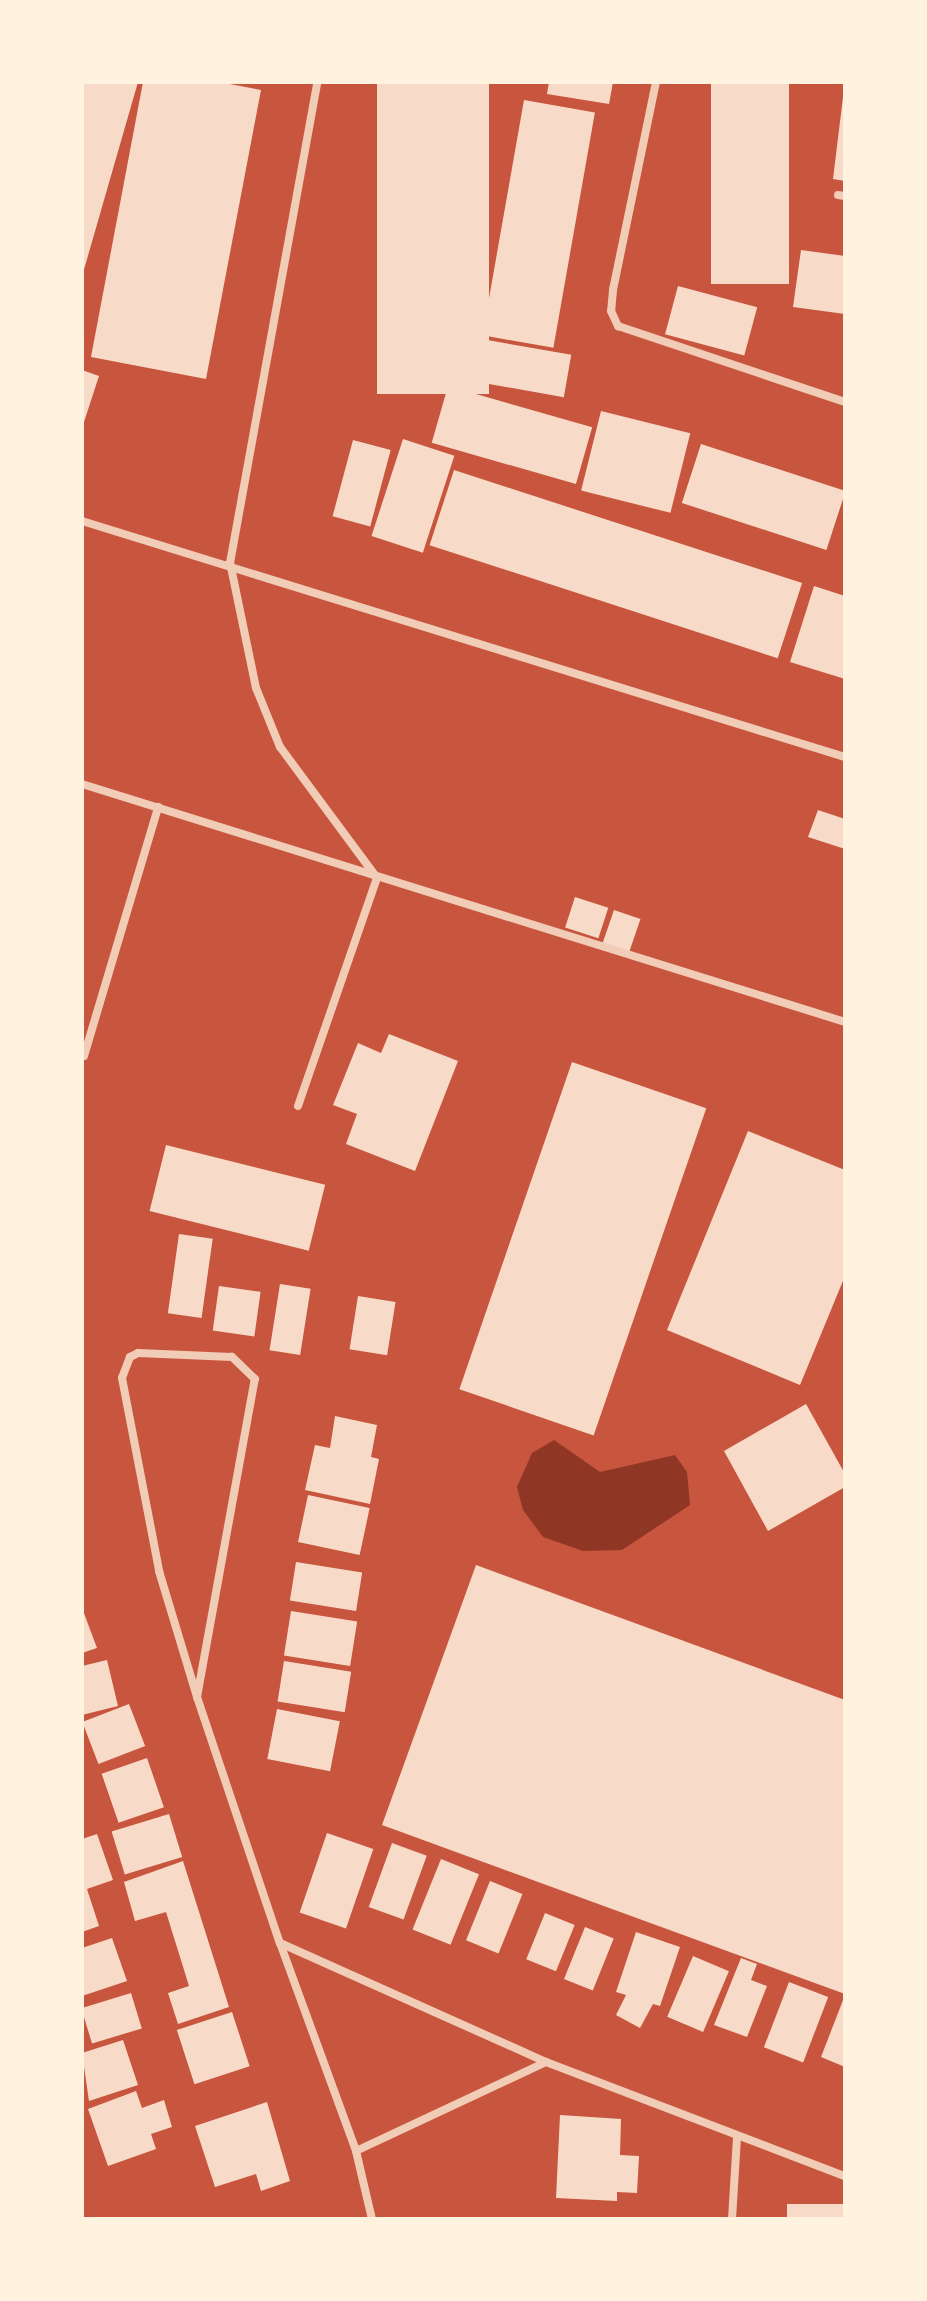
<!DOCTYPE html>
<html>
<head>
<meta charset="utf-8">
<style>
  body { margin:0 }
  #map { position:relative; width:927px; height:2301px; overflow:hidden; background:#c8553d; font-family:"Titillium Web",sans-serif }
  div>[style] { position:absolute }
  .water>* { inset:0; background:#8f3625 }
  .building>* { inset:0; background:#f7dbc8; transform-origin:0 0 }
  .minor>* { height:8px; margin:-4px; padding:0 4px; transform-origin:4px; border-radius:4px; background:#f1ccb7 }
  span { translate:-50% -50%; white-space:nowrap; text-align:center; line-height:1.15; -webkit-text-stroke:7px #fff3e0; paint-order:stroke }
  .frame { position:absolute; inset:0; border:84px solid #fff3e0; pointer-events:none }
</style>
</head>
<body>
<div id="map">
  <div class="water">
    <i style="clip-path:polygon(554px 1440px,600px 1472px,675px 1455px,687px 1472px,690px 1505px,622px 1550px,583px 1551px,543px 1537px,523px 1510px,517px 1487px,532px 1453px)"></i>
  </div>
  <div class="building">
    <i style="clip-path:polygon(82px 82px,138px 82px,83px 273px,82px 273px)"></i>
    <i style="clip-path:polygon(143px 82px,219px 82px,261px 90px,206px 379px,91px 357px)"></i>
    <i style="left:377px;top:82px;width:112px;height:312px"></i>
    <i style="clip-path:polygon(549px 82px,613px 82px,609px 104px,547px 94px)"></i>
    <i style="left:711px;top:82px;width:78px;height:202px"></i>
    <i style="clip-path:polygon(843px 97px,845px 97px,845px 181px,833px 179px)"></i>
    <i style="left:524px;top:100px;width:72px;height:239px;rotate:10deg"></i>
    <i style="clip-path:polygon(801px 250px,845px 256px,845px 314px,793px 307px)"></i>
    <i style="left:678px;top:286px;width:82px;height:50px;rotate:15deg"></i>
    <i style="left:459px;top:335px;width:114px;height:43px;rotate:10deg"></i>
    <i style="clip-path:polygon(82px 370px,99px 376px,83px 425px,82px 425px)"></i>
    <i style="left:448px;top:386px;width:150px;height:59px;rotate:16deg"></i>
    <i style="left:601px;top:411px;width:92px;height:82px;rotate:14deg"></i>
    <i style="left:403px;top:439px;width:54px;height:102px;rotate:18deg"></i>
    <i style="left:353px;top:440px;width:39px;height:79px;rotate:15deg"></i>
    <i style="left:701px;top:444px;width:152px;height:62px;rotate:18deg"></i>
    <i style="left:454px;top:470px;width:366px;height:79px;rotate:18deg"></i>
    <i style="clip-path:polygon(814px 586px,845px 596px,845px 679px,790px 662px)"></i>
    <i style="clip-path:polygon(818px 810px,845px 819px,845px 849px,808px 837px)"></i>
    <i style="left:575px;top:897px;width:35px;height:32px;rotate:18deg"></i>
    <i style="left:614px;top:910px;width:28px;height:36px;rotate:19deg"></i>
    <i style="clip-path:polygon(389px 1034px,458px 1061px,415px 1171px,346px 1144px,357px 1114px,333px 1105px,358px 1043px,381px 1053px)"></i>
    <i style="left:572px;top:1062px;width:142px;height:346px;rotate:19deg"></i>
    <i style="clip-path:polygon(748px 1131px,845px 1170px,845px 1276px,800px 1385px,667px 1330px)"></i>
    <i style="left:166px;top:1145px;width:164px;height:68px;rotate:14deg"></i>
    <i style="left:179px;top:1234px;width:34px;height:80px;rotate:8deg"></i>
    <i style="left:280px;top:1284px;width:31px;height:67px;rotate:9deg"></i>
    <i style="left:219px;top:1286px;width:42px;height:45px;rotate:8deg"></i>
    <i style="left:358px;top:1296px;width:38px;height:54px;rotate:9deg"></i>
    <i style="clip-path:polygon(806px 1404px,845px 1474px,845px 1487px,768px 1531px,724px 1451px)"></i>
    <i style="clip-path:polygon(335px 1416px,377px 1425px,371px 1457px,379px 1459px,370px 1504px,305px 1490px,315px 1445px,330px 1448px)"></i>
    <i style="left:308px;top:1495px;width:63px;height:48px;rotate:12deg"></i>
    <i style="left:296px;top:1562px;width:67px;height:39px;rotate:9deg"></i>
    <i style="clip-path:polygon(476px 1565px,845px 1700px,845px 1994px,382px 1825px)"></i>
    <i style="clip-path:polygon(82px 1608px,97px 1648px,82px 1653px)"></i>
    <i style="left:291px;top:1611px;width:67px;height:45px;rotate:9deg"></i>
    <i style="clip-path:polygon(107px 1660px,118px 1706px,82px 1715px,82px 1666px)"></i>
    <i style="left:284px;top:1661px;width:68px;height:41px;rotate:9deg"></i>
    <i style="left:129px;top:1704px;width:45px;height:50px;rotate:69deg"></i>
    <i style="left:277px;top:1709px;width:64px;height:51px;rotate:11deg"></i>
    <i style="left:147px;top:1758px;width:52px;height:48px;rotate:71deg"></i>
    <i style="left:169px;top:1814px;width:45px;height:60px;rotate:73deg"></i>
    <i style="left:327px;top:1833px;width:49px;height:84px;rotate:19deg"></i>
    <i style="clip-path:polygon(97px 1834px,113px 1880px,87px 1889px,99px 1926px,82px 1932px,82px 1839px)"></i>
    <i style="left:392px;top:1843px;width:37px;height:68px;rotate:20deg"></i>
    <i style="left:441px;top:1859px;width:41px;height:76px;rotate:22deg"></i>
    <i style="clip-path:polygon(183px 1861px,229px 2007px,178px 2024px,168px 1993px,189px 1986px,166px 1912px,135px 1921px,124px 1882px)"></i>
    <i style="left:490px;top:1881px;width:35px;height:64px;rotate:22deg"></i>
    <i style="left:545px;top:1913px;width:32px;height:50px;rotate:22deg"></i>
    <i style="left:585px;top:1927px;width:31px;height:56px;rotate:22deg"></i>
    <i style="clip-path:polygon(636px 1932px,680px 1947px,660px 2006px,653px 2004px,640px 2028px,616px 2015px,626px 1995px,616px 1992px)"></i>
    <i style="clip-path:polygon(112px 1938px,127px 1981px,82px 1996px,82px 1948px)"></i>
    <i style="left:693px;top:1956px;width:39px;height:66px;rotate:23deg"></i>
    <i style="clip-path:polygon(741px 1958px,757px 1964px,751px 1980px,767px 1986px,747px 2037px,714px 2025px)"></i>
    <i style="left:789px;top:1982px;width:42px;height:70px;rotate:21deg"></i>
    <i style="left:131px;top:1993px;width:37px;height:52px;rotate:73deg"></i>
    <i style="clip-path:polygon(845px 1995px,845px 2067px,821px 2057px)"></i>
    <i style="left:232px;top:2012px;width:57px;height:58px;rotate:72deg"></i>
    <i style="clip-path:polygon(123px 2040px,138px 2085px,89px 2101px,82px 2053px)"></i>
    <i style="clip-path:polygon(136px 2091px,142px 2108px,164px 2100px,172px 2127px,151px 2134px,156px 2149px,108px 2166px,88px 2109px)"></i>
    <i style="clip-path:polygon(267px 2102px,290px 2181px,261px 2191px,256px 2174px,215px 2187px,195px 2126px)"></i>
    <i style="clip-path:polygon(560px 2115px,621px 2119px,620px 2155px,639px 2156px,637px 2193px,617px 2192px,617px 2201px,556px 2198px)"></i>
    <i style="left:787px;top:2204px;width:58px;height:15px"></i>
  </div>
  <div class="minor">
    <i style="left:656px;top:82px;width:212px;rotate:101.7deg"></i>
    <i style="left:613px;top:290px;width:21px;rotate:95deg"></i>
    <i style="left:611px;top:311px;width:17px;rotate:65deg"></i>
    <i style="left:618px;top:326px;width:239px;rotate:18.5deg"></i>
    <i style="left:838px;top:195px;width:7px;rotate:8deg"></i>
    <i style="left:82px;top:521px;width:799px;rotate:17.19deg"></i>
    <i style="left:82px;top:784px;width:799px;rotate:17.32deg"></i>
    <i style="left:84px;top:1056px;width:260px;rotate:-73.4deg"></i>
    <i style="left:298px;top:1106px;width:241px;rotate:-70.9deg"></i>
    <i style="left:377px;top:878px;width:163px;rotate:-126.5deg"></i>
    <i style="left:280px;top:747px;width:64px;rotate:-112.1deg"></i>
    <i style="left:256px;top:688px;width:128px;rotate:-101.7deg"></i>
    <i style="left:230px;top:563px;width:489px;rotate:-79.7deg"></i>
    <i style="left:197px;top:1697px;width:323px;rotate:-79.7deg"></i>
    <i style="left:255px;top:1379px;width:32px;rotate:-136deg"></i>
    <i style="left:232px;top:1357px;width:94px;rotate:-177.6deg"></i>
    <i style="left:138px;top:1353px;width:9px;rotate:153deg"></i>
    <i style="left:130px;top:1357px;width:22px;rotate:111deg"></i>
    <i style="left:122px;top:1378px;width:197px;rotate:79.1deg"></i>
    <i style="left:159px;top:1571px;width:132px;rotate:73.2deg"></i>
    <i style="left:197px;top:1697px;width:260px;rotate:71.4deg"></i>
    <i style="left:280px;top:1943px;width:221px;rotate:69.9deg"></i>
    <i style="left:356px;top:2151px;width:70px;rotate:76.8deg"></i>
    <i style="left:280px;top:1943px;width:291px;rotate:24.1deg"></i>
    <i style="left:546px;top:2062px;width:320px;rotate:20.9deg"></i>
    <i style="left:356px;top:2151px;width:210px;rotate:-25.1deg"></i>
    <i style="left:732px;top:2219px;width:81px;rotate:-86.5deg"></i>
  </div>
  <div class="frame"></div>
</div>
</body>
</html>
